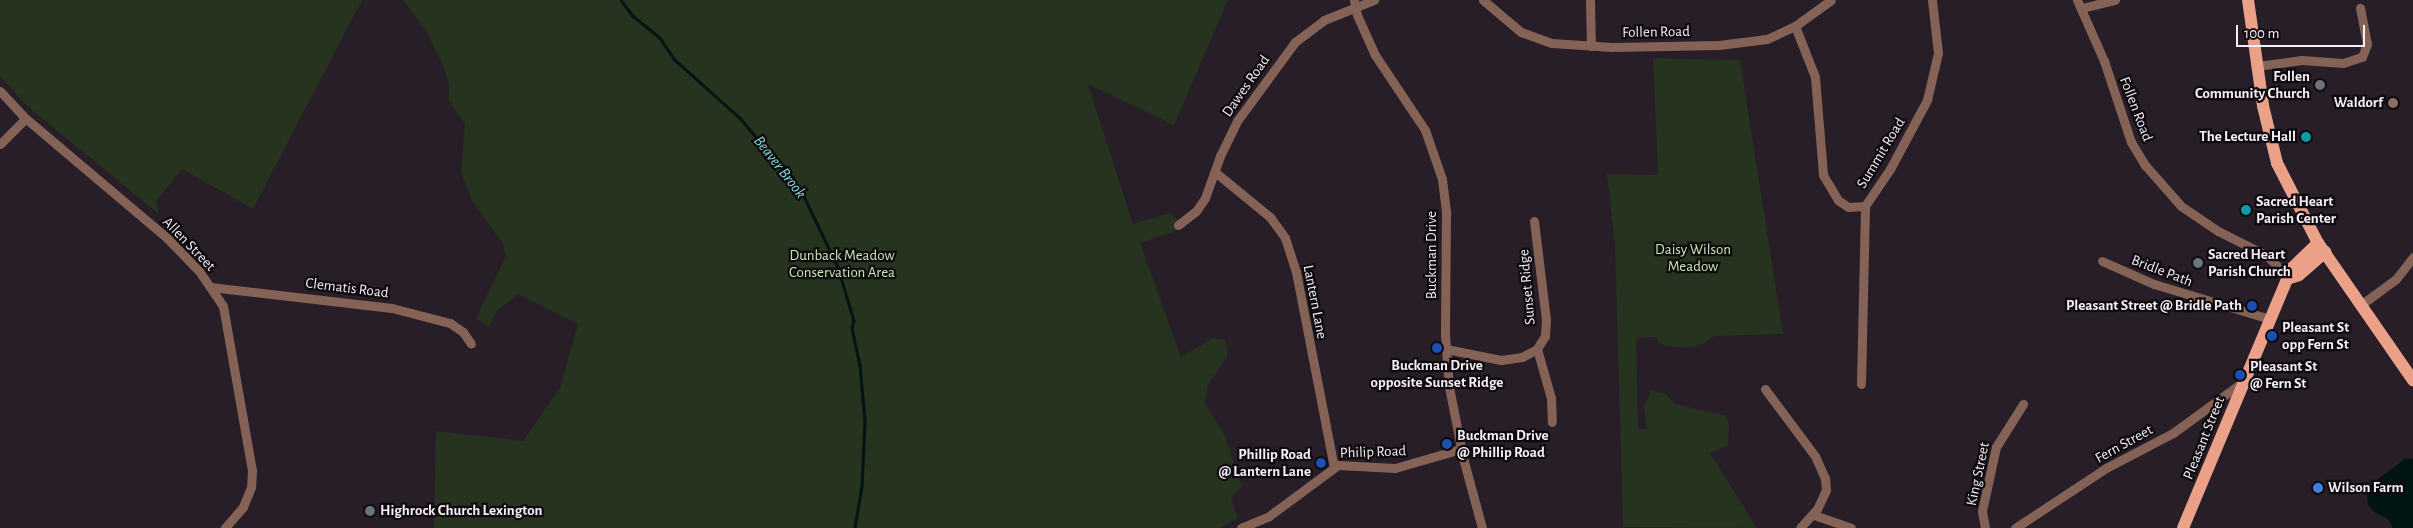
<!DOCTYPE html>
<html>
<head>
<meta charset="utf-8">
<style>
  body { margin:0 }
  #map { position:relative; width:2413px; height:528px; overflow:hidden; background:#271e28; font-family:"Alegreya Sans",sans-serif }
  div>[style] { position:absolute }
  .green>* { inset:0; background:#26331e }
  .water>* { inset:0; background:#001414 }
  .stream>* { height:2.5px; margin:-1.25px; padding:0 1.25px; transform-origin:1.25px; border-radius:1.25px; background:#001414 }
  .minor>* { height:9px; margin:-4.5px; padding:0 4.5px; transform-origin:4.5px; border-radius:4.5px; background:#856256 }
  .primary>* { height:12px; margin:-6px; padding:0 6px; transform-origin:6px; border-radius:6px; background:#eba188 }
  .dots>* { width:14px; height:14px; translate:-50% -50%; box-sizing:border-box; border:2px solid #0e0a0e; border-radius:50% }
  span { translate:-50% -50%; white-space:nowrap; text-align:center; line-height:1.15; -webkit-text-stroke:4.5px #0e0a0e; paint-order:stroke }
  .street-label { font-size:15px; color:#f4eef5 }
  .poi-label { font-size:15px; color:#f4eef5; font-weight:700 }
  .right { translate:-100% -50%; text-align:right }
  .left { translate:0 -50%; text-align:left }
  .park-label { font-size:15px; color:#c7eab3 }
  .water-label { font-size:16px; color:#84d8d8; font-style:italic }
  .scale { position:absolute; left:2236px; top:25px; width:129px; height:22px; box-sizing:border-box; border:2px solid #f4eef5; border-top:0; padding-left:6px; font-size:15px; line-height:18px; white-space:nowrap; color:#f4eef5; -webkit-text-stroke:4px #0e0a0e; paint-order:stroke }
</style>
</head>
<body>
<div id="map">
  <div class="green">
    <i style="clip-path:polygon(0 0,362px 0,253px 209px,182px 169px,156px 201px,159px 214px,27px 106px,0 76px)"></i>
    <i style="clip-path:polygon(403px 0,1228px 0,1174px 125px,1088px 84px,1133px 224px,1170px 213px,1187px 227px,1140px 243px,1181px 357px,1213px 338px,1224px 340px,1227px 347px,1227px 357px,1208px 385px,1205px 404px,1224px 434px,1242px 486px,1231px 498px,1238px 518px,1220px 528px,434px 528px,436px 431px,523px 441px,560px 388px,578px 324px,518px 294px,496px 312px,489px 327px,476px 318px,506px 256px,503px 244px,471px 199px,461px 172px,465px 124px,449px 101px,449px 83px,444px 68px,426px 30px)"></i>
    <i style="clip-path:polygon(1653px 58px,1740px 60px,1783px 334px,1714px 336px,1704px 344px,1685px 348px,1667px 346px,1659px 343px,1656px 337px,1636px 338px,1638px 429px,1647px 429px,1644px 406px,1652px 390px,1666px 394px,1675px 404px,1726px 416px,1729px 424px,1728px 445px,1710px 453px,1757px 528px,1623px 527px,1615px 244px,1607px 174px,1658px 175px)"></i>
  </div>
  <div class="water">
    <i style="clip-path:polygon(2405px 459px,2413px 459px,2413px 528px,2393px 528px,2388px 519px,2374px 512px,2368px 504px,2367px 495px,2373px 483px)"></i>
  </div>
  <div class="stream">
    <i style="left:621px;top:0;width:20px;rotate:53deg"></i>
    <i style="left:633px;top:16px;width:35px;rotate:39deg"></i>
    <i style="left:660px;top:38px;width:25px;rotate:56deg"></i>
    <i style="left:674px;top:59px;width:89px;rotate:41.8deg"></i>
    <i style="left:740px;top:118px;width:97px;rotate:50deg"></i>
    <i style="left:802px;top:192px;width:83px;rotate:64.4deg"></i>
    <i style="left:838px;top:267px;width:56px;rotate:73.5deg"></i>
    <i style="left:854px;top:321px;width:7px;rotate:106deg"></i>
    <i style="left:852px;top:328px;width:38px;rotate:78deg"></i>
    <i style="left:860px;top:365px;width:56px;rotate:84.9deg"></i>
    <i style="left:865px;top:421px;width:65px;rotate:92.6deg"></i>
    <i style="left:862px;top:486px;width:43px;rotate:99.5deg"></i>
  </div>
  <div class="minor">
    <i style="left:1354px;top:0;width:15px;rotate:79deg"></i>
    <i style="left:1357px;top:15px;width:44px;rotate:65.8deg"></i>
    <i style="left:1375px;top:55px;width:90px;rotate:56.3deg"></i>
    <i style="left:1425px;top:130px;width:52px;rotate:70.9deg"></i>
    <i style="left:1442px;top:179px;width:35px;rotate:83deg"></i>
    <i style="left:1446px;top:214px;width:120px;rotate:90.5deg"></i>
    <i style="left:1445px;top:334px;width:53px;rotate:85.7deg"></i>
    <i style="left:1449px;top:387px;width:72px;rotate:78.8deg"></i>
    <i style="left:1463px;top:458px;width:73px;rotate:74.8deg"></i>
    <i style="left:1483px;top:0;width:50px;rotate:40.1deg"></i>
    <i style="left:1521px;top:32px;width:33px;rotate:20deg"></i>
    <i style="left:1552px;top:43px;width:60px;rotate:3.8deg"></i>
    <i style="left:1612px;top:47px;width:107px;rotate:-1.1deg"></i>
    <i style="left:1719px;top:45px;width:48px;rotate:-7.1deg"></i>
    <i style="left:1767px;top:39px;width:31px;rotate:-25deg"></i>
    <i style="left:1795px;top:26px;width:44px;rotate:-35.8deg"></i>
    <i style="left:1590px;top:0;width:46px;rotate:88.8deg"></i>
    <i style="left:2077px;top:0;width:67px;rotate:66.1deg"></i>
    <i style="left:2104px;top:61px;width:85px;rotate:71.6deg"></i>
    <i style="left:2131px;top:142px;width:27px;rotate:59deg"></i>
    <i style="left:2145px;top:165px;width:55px;rotate:48.7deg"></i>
    <i style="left:2181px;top:206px;width:45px;rotate:34deg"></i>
    <i style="left:2218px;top:231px;width:54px;rotate:26.6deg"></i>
    <i style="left:2266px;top:255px;width:33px;rotate:44deg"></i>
    <i style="left:2082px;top:8px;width:34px;rotate:-14deg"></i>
    <i style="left:1795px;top:26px;width:55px;rotate:68.6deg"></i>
    <i style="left:1815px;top:77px;width:98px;rotate:85.3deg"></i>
    <i style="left:1823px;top:175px;width:29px;rotate:59deg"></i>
    <i style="left:1838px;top:200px;width:12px;rotate:35deg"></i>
    <i style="left:1848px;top:207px;width:17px;rotate:-3deg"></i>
    <i style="left:2257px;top:66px;width:45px;rotate:-7.6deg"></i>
    <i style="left:2302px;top:60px;width:41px;rotate:4.2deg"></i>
    <i style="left:2343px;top:63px;width:20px;rotate:-18deg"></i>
    <i style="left:2362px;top:57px;width:14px;rotate:-69deg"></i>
    <i style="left:2367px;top:44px;width:37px;rotate:-101deg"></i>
    <i style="left:0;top:91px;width:35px;rotate:47deg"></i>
    <i style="left:24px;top:117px;width:187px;rotate:40.2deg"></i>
    <i style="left:167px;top:238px;width:46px;rotate:45.9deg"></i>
    <i style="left:199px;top:271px;width:42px;rotate:55.6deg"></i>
    <i style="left:223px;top:306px;width:167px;rotate:80deg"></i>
    <i style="left:252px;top:470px;width:17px;rotate:93deg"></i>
    <i style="left:251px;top:487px;width:22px;rotate:112deg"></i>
    <i style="left:243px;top:507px;width:28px;rotate:131deg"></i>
    <i style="left:0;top:144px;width:35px;rotate:-45deg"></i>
    <i style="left:1215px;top:172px;width:71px;rotate:39.3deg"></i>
    <i style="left:1270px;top:217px;width:26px;rotate:54deg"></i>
    <i style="left:1285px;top:238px;width:36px;rotate:72deg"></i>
    <i style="left:1296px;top:272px;width:199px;rotate:79deg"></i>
    <i style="left:1534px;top:221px;width:100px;rotate:83.1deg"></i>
    <i style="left:1546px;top:320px;width:16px;rotate:94deg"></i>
    <i style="left:1545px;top:336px;width:15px;rotate:122deg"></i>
    <i style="left:1178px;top:225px;width:23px;rotate:-38deg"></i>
    <i style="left:1196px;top:211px;width:16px;rotate:-55deg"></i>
    <i style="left:1205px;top:198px;width:45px;rotate:-70.3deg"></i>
    <i style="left:1220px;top:156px;width:39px;rotate:-64deg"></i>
    <i style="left:1237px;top:121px;width:98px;rotate:-53.7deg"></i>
    <i style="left:1295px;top:42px;width:36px;rotate:-37deg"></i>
    <i style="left:1324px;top:20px;width:54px;rotate:-21.8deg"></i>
    <i style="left:2102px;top:261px;width:57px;rotate:23.9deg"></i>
    <i style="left:2154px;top:284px;width:121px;rotate:16.8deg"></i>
    <i style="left:210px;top:287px;width:183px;rotate:6.6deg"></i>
    <i style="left:392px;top:308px;width:60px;rotate:14.5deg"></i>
    <i style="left:450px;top:323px;width:16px;rotate:35deg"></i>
    <i style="left:463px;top:332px;width:14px;rotate:56deg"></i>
    <i style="left:2362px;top:304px;width:42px;rotate:-36.3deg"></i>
    <i style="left:2396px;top:279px;width:28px;rotate:-52deg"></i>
    <i style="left:1446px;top:349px;width:56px;rotate:11.3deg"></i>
    <i style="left:1501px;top:360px;width:21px;rotate:-8deg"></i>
    <i style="left:1522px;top:357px;width:17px;rotate:-28deg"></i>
    <i style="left:1537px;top:349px;width:51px;rotate:74.1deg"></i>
    <i style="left:1551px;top:398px;width:24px;rotate:88deg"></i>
    <i style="left:1861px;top:384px;width:178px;rotate:-88.7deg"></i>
    <i style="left:1865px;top:206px;width:45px;rotate:-56deg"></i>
    <i style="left:1890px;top:169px;width:78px;rotate:-61.8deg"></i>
    <i style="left:1927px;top:100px;width:48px;rotate:-76.8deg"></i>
    <i style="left:1938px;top:53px;width:53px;rotate:-96.5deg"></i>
    <i style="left:1765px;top:389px;width:84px;rotate:53.3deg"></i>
    <i style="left:1815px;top:456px;width:24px;rotate:66deg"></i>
    <i style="left:1825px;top:478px;width:12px;rotate:85deg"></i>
    <i style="left:1826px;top:490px;width:21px;rotate:115deg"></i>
    <i style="left:1817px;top:509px;width:25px;rotate:132deg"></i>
    <i style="left:1814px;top:515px;width:39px;rotate:19deg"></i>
    <i style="left:1241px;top:528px;width:30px;rotate:-23deg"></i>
    <i style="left:1269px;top:516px;width:86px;rotate:-36.5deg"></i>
    <i style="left:1338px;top:465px;width:57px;rotate:3deg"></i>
    <i style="left:1395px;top:468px;width:69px;rotate:-16.1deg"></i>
    <i style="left:1985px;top:528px;width:17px;rotate:-100deg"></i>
    <i style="left:1982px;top:511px;width:66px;rotate:-77.7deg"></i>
    <i style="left:1996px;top:447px;width:51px;rotate:-57.9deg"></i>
    <i style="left:2015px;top:528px;width:109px;rotate:-33.4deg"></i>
    <i style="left:2106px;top:468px;width:76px;rotate:-27.6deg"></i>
    <i style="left:2173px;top:433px;width:88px;rotate:-36.2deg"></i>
  </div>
  <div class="primary">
    <i style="left:2248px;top:0;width:107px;rotate:81.9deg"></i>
    <i style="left:2263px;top:106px;width:59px;rotate:76.2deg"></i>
    <i style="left:2277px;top:163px;width:90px;rotate:62.9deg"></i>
    <i style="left:2318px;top:243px;width:167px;rotate:55.3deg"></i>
    <i style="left:2290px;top:278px;width:9px;rotate:-18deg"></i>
    <i style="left:2299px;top:275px;width:35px;rotate:-41deg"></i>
    <i style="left:2183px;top:528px;width:282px;rotate:-67.3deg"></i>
    <i style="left:2292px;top:268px;width:36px;rotate:-44deg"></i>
  </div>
  <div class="dots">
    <i style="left:2320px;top:85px;background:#6b7280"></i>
    <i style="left:2393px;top:103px;background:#8d6e63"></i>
    <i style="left:2306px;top:137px;background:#0f9aa8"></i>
    <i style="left:2246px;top:210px;background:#0f9aa8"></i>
    <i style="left:2198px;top:263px;background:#6b7280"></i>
    <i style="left:2252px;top:306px;background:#1a4fb4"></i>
    <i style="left:2272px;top:336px;background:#1a4fb4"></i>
    <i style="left:1437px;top:348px;background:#1a4fb4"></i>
    <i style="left:2240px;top:375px;background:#1a4fb4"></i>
    <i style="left:1447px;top:444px;background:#1a4fb4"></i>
    <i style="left:1321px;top:463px;background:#1a4fb4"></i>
    <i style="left:2318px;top:488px;background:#3f7fe0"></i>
    <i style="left:370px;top:511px;background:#6b7280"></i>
  </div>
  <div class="street-label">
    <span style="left:1656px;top:32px;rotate:-1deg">Follen Road</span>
    <span style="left:1246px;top:86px;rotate:-55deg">Dawes Road</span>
    <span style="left:2136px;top:109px;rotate:69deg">Follen Road</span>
    <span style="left:1881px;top:153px;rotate:-59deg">Summit Road</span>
    <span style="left:189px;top:244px;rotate:46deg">Allen Street</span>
    <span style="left:1432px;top:255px;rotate:-90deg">Buckman Drive</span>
    <span style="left:2162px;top:271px;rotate:21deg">Bridle Path</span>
    <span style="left:1527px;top:287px;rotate:-95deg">Sunset Ridge</span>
    <span style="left:347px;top:288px;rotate:7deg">Clematis Road</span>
    <span style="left:1315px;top:302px;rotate:79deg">Lantern Lane</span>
    <span style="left:2204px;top:438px;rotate:-68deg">Pleasant Street</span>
    <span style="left:2124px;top:444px;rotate:-29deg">Fern Street</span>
    <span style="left:1373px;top:452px;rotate:-2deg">Philip Road</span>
    <span style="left:1978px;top:474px;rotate:-78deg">King Street</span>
  </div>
  <div class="poi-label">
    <span class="right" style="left:2310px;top:85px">Follen<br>Community Church</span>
    <span class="right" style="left:2383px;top:103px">Waldorf</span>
    <span class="right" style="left:2296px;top:137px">The Lecture Hall</span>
    <span class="left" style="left:2256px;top:210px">Sacred Heart<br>Parish Center</span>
    <span class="left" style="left:2208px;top:263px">Sacred Heart<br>Parish Church</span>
    <span class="right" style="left:2242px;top:306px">Pleasant Street @ Bridle Path</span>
    <span class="left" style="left:2282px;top:336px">Pleasant St<br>opp Fern St</span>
    <span style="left:1437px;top:374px">Buckman Drive<br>opposite Sunset Ridge</span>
    <span class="left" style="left:2250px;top:375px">Pleasant St<br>@ Fern St</span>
    <span class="left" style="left:1457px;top:444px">Buckman Drive<br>@ Phillip Road</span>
    <span class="right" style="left:1311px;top:463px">Phillip Road<br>@ Lantern Lane</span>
    <span class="left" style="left:2328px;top:488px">Wilson Farm</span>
    <span class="left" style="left:380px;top:511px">Highrock Church Lexington</span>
  </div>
  <div class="park-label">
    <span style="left:1693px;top:258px">Daisy Wilson<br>Meadow</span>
    <span style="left:842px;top:264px">Dunback Meadow<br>Conservation Area</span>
  </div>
  <div class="water-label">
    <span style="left:780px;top:167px;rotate:52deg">Beaver Brook</span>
  </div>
  <div class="scale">100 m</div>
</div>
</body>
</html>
